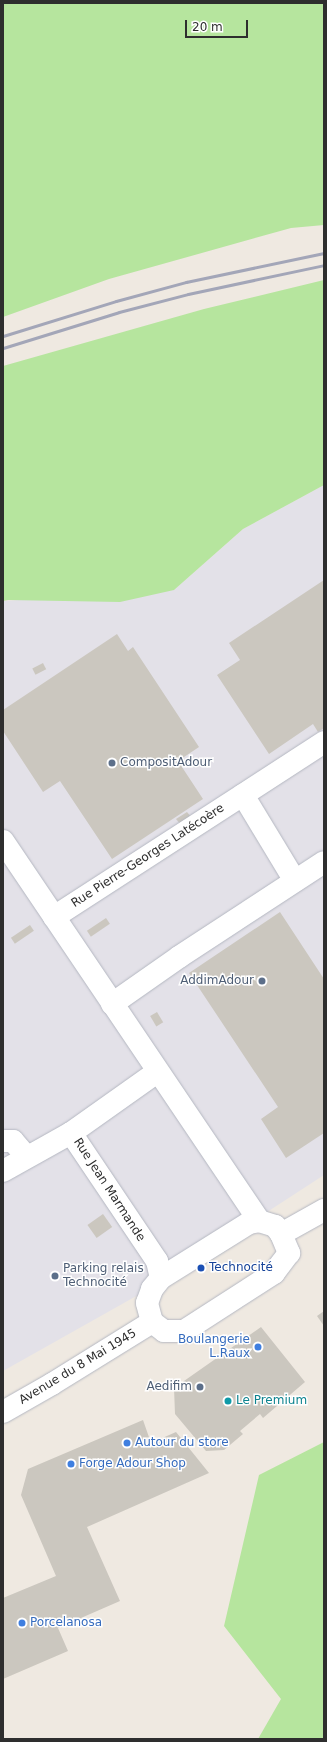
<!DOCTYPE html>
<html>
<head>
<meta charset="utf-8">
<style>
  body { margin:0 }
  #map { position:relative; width:327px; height:1742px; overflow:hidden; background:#efe9e1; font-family:"DejaVu Sans",sans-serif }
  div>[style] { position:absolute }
  .industrial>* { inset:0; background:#e3e1e8 }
  .green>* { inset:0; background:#b6e59e }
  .building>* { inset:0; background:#cbc7bf; transform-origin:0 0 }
  .roads { filter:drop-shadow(0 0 1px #b4b7c1) drop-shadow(0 0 1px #b4b7c1) }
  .street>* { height:22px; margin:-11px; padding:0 11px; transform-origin:11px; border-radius:11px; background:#fff }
  .secondary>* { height:22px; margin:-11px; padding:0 11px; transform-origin:11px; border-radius:11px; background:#fff }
  .rail>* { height:3px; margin:-1.5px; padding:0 1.5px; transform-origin:1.5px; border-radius:1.5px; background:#a3a6b8 }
  .dots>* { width:11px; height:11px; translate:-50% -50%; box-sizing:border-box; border:2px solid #fff; border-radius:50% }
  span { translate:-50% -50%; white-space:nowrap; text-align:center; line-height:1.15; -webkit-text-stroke:3px #fff; paint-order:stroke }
  .service-label { font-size:12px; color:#4e5e75 }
  .left { translate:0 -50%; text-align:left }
  .right { translate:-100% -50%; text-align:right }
  .street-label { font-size:12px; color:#2e2e2e }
  .transit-label { font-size:12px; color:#164399 }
  .shop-label { font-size:12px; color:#366cbe }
  .culture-label { font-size:12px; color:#0d838f }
  .frame { position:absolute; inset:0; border:4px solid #2e2e2e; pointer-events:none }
  .scale { position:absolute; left:185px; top:20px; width:63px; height:18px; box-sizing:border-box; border:2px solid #2e2e2e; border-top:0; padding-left:5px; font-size:12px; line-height:14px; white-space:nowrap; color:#2e2e2e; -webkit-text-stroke:3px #fff; paint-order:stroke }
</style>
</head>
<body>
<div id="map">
  <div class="industrial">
    <i style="clip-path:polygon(324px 485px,324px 1175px,147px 1290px,3px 1371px,3px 601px,174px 590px,243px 529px)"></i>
  </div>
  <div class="green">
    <i style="clip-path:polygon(3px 3px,324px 3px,324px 225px,291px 228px,109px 279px,3px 317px)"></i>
    <i style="clip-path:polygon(324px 280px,324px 485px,243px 529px,174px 590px,120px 602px,8px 600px,3px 601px,3px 366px,204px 309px)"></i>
    <i style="clip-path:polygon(324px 1442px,324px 1739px,258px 1739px,281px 1699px,224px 1626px,259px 1475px)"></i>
  </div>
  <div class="building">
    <i style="clip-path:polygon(324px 580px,324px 728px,318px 732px,313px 724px,269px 754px,217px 675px,240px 660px,229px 643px)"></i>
    <i style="clip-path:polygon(117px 634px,128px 651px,133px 647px,199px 747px,178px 761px,203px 799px,112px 859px,60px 781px,43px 792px,3px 731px,3px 710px)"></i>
    <i style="left:43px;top:663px;width:7px;height:12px;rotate:63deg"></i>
    <i style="clip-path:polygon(187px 812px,192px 818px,181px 825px,176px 819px)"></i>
    <i style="clip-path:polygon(280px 912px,324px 979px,324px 1133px,286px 1158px,261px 1119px,278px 1107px,189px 973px)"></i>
    <i style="left:106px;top:918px;width:7px;height:23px;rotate:56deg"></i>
    <i style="left:30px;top:925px;width:7px;height:23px;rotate:56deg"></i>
    <i style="left:157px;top:1012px;width:12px;height:8px;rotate:59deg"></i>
    <i style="left:103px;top:1214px;width:16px;height:19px;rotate:55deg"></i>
    <i style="clip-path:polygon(324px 1311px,324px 1326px,317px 1316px)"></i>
    <i style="clip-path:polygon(261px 1327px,305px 1382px,263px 1418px,260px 1414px,240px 1431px,243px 1434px,224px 1450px,206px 1451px,175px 1414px,174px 1388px)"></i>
    <i style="clip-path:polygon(143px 1420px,151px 1443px,176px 1432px,209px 1473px,87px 1527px,120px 1601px,58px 1628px,68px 1651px,3px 1679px,3px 1598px,56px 1576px,21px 1495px,28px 1469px)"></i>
  </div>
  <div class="roads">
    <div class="street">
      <i style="left:243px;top:795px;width:100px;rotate:58.8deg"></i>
      <i style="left:3px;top:841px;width:458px;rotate:56deg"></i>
      <i style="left:54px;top:917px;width:322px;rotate:-32.9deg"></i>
      <i style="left:112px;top:1004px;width:82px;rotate:-35deg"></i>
      <i style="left:179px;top:957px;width:173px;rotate:-33.2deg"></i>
      <i style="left:71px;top:1133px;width:154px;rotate:56.1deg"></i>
      <i style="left:157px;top:1261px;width:17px;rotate:77deg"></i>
      <i style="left:3px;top:1141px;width:10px"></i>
      <i style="left:13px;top:1141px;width:21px;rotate:49deg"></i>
      <i style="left:3px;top:1171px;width:78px;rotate:-29.2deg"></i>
      <i style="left:71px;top:1133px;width:105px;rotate:-35.3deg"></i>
    </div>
    <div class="secondary">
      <i style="left:259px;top:1221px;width:17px;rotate:17deg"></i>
      <i style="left:275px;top:1226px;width:10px;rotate:53deg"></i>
      <i style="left:281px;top:1234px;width:21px;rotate:67deg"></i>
      <i style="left:289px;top:1253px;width:25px;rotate:127deg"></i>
      <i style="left:274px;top:1273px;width:107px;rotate:147.2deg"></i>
      <i style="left:184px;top:1331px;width:20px;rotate:180deg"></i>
      <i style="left:164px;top:1331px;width:15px;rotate:-143deg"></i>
      <i style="left:152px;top:1322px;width:20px;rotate:-105deg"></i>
      <i style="left:147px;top:1303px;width:15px;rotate:-70deg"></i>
      <i style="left:152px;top:1289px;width:14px;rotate:-51deg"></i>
      <i style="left:161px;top:1278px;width:104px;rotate:-32deg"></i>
      <i style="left:249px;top:1223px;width:10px;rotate:-11deg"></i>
      <i style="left:281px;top:1234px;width:49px;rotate:-29.2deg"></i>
      <i style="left:3px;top:1412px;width:56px;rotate:-29.7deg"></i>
      <i style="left:52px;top:1384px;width:118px;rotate:-31.8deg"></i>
    </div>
  </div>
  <div class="rail">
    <i style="left:3px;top:336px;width:118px;rotate:-17.2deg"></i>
    <i style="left:116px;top:301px;width:73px;rotate:-15.2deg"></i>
    <i style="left:186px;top:282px;width:141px;rotate:-11.9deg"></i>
    <i style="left:3px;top:348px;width:121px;rotate:-17.2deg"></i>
    <i style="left:119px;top:312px;width:71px;rotate:-14.6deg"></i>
    <i style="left:188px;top:294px;width:139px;rotate:-12deg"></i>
  </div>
  <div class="dots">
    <i style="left:112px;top:763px;background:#5c6f8a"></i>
    <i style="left:262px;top:981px;background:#5c6f8a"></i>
    <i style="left:201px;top:1268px;background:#1a4fb4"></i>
    <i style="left:55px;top:1276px;background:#5c6f8a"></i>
    <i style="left:258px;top:1347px;background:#3f7fe0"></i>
    <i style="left:200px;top:1387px;background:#5c6f8a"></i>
    <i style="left:228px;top:1401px;background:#0f9aa8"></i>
    <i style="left:127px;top:1443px;background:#3f7fe0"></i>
    <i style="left:71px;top:1464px;background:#3f7fe0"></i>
    <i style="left:22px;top:1623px;background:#3f7fe0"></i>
  </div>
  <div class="service-label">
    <span class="left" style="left:120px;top:763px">CompositAdour</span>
    <span class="right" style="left:254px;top:981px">AddimAdour</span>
    <span class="left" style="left:63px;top:1276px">Parking relais<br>Technocité</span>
    <span class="right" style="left:192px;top:1387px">Aedifim</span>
  </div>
  <div class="street-label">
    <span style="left:148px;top:856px;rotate:-33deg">Rue Pierre-Georges Latécoère</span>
    <span style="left:109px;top:1190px;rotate:57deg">Rue Jean Marmande</span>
    <span style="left:78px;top:1367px;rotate:-31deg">Avenue du 8 Mai 1945</span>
  </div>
  <div class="transit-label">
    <span class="left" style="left:209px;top:1268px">Technocité</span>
  </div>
  <div class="shop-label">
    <span class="right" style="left:250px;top:1347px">Boulangerie<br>L.Raux</span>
    <span class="left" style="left:135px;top:1443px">Autour du store</span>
    <span class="left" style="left:79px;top:1464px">Forge Adour Shop</span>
    <span class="left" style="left:30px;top:1623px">Porcelanosa</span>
  </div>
  <div class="culture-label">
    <span class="left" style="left:236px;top:1401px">Le Premium</span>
  </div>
  <div class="frame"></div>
  <div class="scale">20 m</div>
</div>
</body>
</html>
